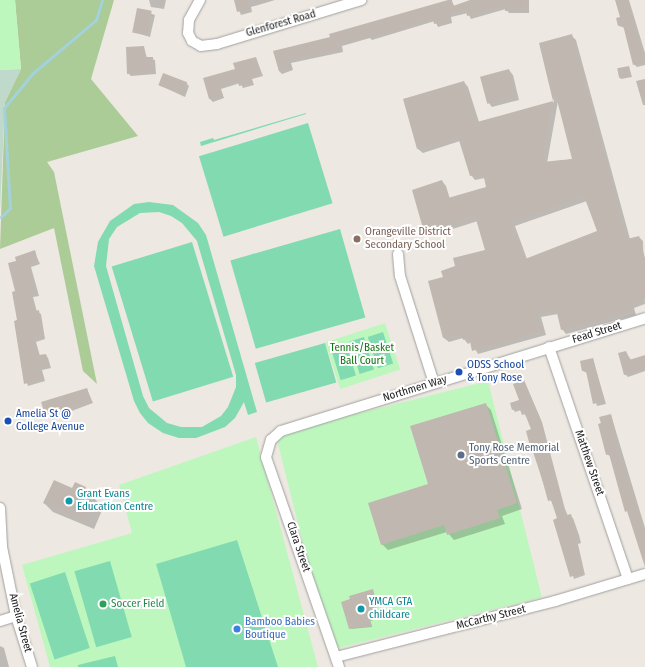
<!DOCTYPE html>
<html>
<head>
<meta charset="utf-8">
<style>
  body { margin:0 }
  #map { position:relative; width:645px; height:667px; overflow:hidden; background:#ede8e1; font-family:"Fira Sans Condensed",sans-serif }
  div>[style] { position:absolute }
  .forest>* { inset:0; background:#abcb97 }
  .wetland>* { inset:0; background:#bfdacb }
  .park>* { inset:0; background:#bef7be; transform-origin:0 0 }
  .pitch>* { inset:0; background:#81dab0; transform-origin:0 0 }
  .shadow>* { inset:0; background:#0003 }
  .stream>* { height:3px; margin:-1.5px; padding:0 1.5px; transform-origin:1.5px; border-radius:1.5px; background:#a3d2da }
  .building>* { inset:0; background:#c1b7b1; transform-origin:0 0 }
  .roads { filter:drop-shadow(0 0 1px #a0a0a0) drop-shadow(0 0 1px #a0a0a0) }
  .minor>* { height:10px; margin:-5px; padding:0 5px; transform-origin:5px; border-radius:5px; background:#fff }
  .dots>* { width:11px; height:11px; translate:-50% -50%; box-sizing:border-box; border:2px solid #fff; border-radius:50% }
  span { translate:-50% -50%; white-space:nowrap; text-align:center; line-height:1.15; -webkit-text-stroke:4px #fff; paint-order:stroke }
  .street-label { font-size:11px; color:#1c1c1c }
  .education-label { font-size:11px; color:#785e54 }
  .left { translate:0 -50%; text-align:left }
  .park-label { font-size:11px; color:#0f750f }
  .transit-label { font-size:11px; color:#164399 }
  .service-label { font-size:11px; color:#4e5e75 }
  .culture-label { font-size:11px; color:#0d838f }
  .leisure-label { font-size:11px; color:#27864d }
  .shop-label { font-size:11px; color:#366cbe }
</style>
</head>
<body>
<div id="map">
  <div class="forest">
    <i style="clip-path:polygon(15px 0,114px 0,91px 79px,138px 136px,47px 162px,54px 172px,97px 384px,83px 371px,54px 228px,0 249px,5px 102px,21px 69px)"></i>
  </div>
  <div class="wetland">
    <i style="clip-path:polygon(21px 69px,5px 102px,0 211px,0 70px)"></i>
  </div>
  <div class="park">
    <i style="clip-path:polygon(0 0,15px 0,21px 69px,0 70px)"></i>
    <i style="left:385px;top:323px;width:49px;height:63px;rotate:72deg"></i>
    <i style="left:488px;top:381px;width:223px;height:219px;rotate:76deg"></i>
    <i style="clip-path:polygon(256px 437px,318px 667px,50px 667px,22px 565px,132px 533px,119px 485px)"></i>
  </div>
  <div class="pitch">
    <i style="clip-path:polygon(306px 113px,306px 114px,201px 146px,200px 142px,213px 138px,214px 140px)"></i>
    <i style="left:308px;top:123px;width:84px;height:114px;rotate:73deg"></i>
    <i style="clip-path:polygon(evenodd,149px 202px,173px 205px,198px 223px,206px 235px,257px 412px,248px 415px,244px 402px,235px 418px,225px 427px,196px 438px,179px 438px,163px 433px,148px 423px,140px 413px,134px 401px,94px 266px,98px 242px,110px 221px,134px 204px,149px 202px,159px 212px,171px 216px,182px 223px,197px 241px,236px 375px,236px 387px,228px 407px,221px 416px,202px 427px,181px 427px,167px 423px,149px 408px,143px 396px,106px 266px,109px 239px,117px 227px,140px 213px,159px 212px)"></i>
    <i style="left:340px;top:229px;width:92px;height:114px;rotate:74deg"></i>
    <i style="left:192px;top:242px;width:141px;height:84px;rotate:73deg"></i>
    <i style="left:383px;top:332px;width:33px;height:16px;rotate:72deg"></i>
    <i style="left:364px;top:337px;width:34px;height:15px;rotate:73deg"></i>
    <i style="left:325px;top:343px;width:41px;height:73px;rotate:74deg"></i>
    <i style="left:346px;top:343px;width:34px;height:16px;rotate:73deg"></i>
    <i style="clip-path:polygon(237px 540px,278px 667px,186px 667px,156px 564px)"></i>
    <i style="left:110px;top:561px;width:79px;height:37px;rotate:74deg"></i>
    <i style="left:65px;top:572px;width:80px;height:37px;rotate:72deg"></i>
    <i style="clip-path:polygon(115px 656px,118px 667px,78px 667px,78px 665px)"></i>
  </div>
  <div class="shadow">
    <i style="clip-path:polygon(149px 0,166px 0,164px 9px,151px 7px)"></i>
    <i style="clip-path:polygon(235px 0,275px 0,251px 7px,252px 12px,241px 15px)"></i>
    <i style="clip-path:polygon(451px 0,455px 7px,473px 0,529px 0,529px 13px,509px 13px,506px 9px,471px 19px,468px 13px,451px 17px,452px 23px,438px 27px,435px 21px,372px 40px,370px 38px,342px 46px,343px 52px,291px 63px,293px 70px,282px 74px,279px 71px,274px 51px,331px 38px)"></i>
    <i style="clip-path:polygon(616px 0,629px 0,645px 53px,645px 65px,637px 67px,634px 64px,625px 28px,619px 26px,621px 17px)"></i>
    <i style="clip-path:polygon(138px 9px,155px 15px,150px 37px,134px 32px)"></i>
    <i style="clip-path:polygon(evenodd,571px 35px,576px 40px,630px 239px,639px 237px,643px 241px,645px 304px,634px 308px,636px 315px,566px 334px,562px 329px,558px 314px,541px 317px,546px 335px,478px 354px,471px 342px,468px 344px,463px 338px,449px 342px,444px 338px,444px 277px,456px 266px,486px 250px,478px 221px,430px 236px,425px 231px,442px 181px,446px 186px,450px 199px,488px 187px,485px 178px,475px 180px,471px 175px,460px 141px,423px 153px,418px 149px,404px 99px,464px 82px,468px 87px,479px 122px,554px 102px,540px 44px,571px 35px,558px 101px,573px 159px,547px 163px,558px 101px,571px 35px,587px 201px,598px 232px,527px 259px,515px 226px,587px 201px)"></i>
    <i style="clip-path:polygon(144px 47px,147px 58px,155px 60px,156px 74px,131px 76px,128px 73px)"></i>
    <i style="clip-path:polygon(256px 58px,263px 76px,252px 79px,254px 85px,243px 88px,240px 83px,221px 89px,224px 98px,213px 102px,210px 99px,205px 79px,236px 70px)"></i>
    <i style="clip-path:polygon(629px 67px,632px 77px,621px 79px,620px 78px)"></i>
    <i style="clip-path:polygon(509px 70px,513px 75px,519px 100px,492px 107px,488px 102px)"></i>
    <i style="clip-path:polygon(186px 83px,189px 86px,185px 97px,159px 85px)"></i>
    <i style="clip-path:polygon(34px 251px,40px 264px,31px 267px,39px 296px,33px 297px,37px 312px,41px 314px,45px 339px,36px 342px,40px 356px,46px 355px,48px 358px,51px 368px,42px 370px,45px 381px,28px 386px,21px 365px,24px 365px,17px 291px,17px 261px)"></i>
    <i style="clip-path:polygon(626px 352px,631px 360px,645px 356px,645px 371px,628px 377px,625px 374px)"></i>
    <i style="clip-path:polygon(593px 359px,606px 404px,597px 406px,587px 373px,583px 371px)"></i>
    <i style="clip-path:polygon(524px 381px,542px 422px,565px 509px,568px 516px,573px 518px,579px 535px,581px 543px,578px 544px,585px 575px,574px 579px,553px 502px,549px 500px,531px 446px,532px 430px,527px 417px,521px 410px,515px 412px,513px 409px,520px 401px)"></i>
    <i style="clip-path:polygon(87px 389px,93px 403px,50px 419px,47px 416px,43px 403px)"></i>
    <i style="clip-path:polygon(485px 404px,491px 410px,522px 509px,502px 516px,505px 524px,454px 540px,447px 532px,388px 550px,382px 544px,429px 485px)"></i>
    <i style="clip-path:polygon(611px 415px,645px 528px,644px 560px,611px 457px,607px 454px)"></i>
    <i style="clip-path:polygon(85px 488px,103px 508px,94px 529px,53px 512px,44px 503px,73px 490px)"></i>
    <i style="clip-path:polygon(373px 592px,381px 618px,370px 621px,372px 627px,351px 629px)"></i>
    <i style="clip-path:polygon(0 646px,4px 648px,9px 667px,0 667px)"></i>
  </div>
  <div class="stream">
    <i style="left:1px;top:217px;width:13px;rotate:-45deg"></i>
    <i style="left:10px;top:208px;width:100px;rotate:-93.4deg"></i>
    <i style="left:4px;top:108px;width:45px;rotate:-50.4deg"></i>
    <i style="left:33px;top:73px;width:82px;rotate:-40.1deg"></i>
    <i style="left:96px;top:20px;width:21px;rotate:-73deg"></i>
  </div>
  <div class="building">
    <i style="clip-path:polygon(234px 0,248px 0,250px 9px,237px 12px)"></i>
    <i style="clip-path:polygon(448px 0,452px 0,453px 6px,470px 0,527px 0,527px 10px,505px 11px,505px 6px,467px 16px,466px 10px,449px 14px,450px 21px,434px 24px,433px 18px,394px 31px,340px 44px,341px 49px,289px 61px,291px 68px,279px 71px,273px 51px,330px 37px,329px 34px)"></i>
    <i style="clip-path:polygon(615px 0,628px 0,645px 62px,633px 65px,623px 25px,618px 26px,616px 18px,620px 17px)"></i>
    <i style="left:137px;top:8px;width:15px;height:25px;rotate:11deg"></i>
    <i style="clip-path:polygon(evenodd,572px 34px,627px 239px,639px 236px,645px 258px,645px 299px,630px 303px,633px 311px,561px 330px,556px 309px,537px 313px,543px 331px,472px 351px,469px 337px,463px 340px,461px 333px,443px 338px,428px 281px,443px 277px,441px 271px,455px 266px,453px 258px,485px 250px,475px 216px,424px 232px,412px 190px,442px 180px,448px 198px,486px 187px,483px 173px,470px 176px,458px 137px,417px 149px,403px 99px,464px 81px,477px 122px,553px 101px,539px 43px,572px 34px,555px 92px,572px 159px,542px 162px,553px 101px,555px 92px,572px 34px,584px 196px,597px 231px,525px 259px,512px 222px,584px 196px)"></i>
    <i style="clip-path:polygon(144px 46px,145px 57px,153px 57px,154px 72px,127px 74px,126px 47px)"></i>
    <i style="clip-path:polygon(256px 57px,261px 73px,250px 76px,252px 82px,239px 86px,238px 81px,219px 86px,222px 96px,209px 99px,203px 78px,235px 69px,233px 63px)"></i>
    <i style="left:629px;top:66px;width:10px;height:12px;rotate:79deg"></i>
    <i style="left:509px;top:69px;width:28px;height:30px;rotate:75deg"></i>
    <i style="left:163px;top:73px;width:26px;height:13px;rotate:21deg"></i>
    <i style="clip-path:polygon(645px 79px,645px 105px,643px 105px,636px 81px)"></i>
    <i style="clip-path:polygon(35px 250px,38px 261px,28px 264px,37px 293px,31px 295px,35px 311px,39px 310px,43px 337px,34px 339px,39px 355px,46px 354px,49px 365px,40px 367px,43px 379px,24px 384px,14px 321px,17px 320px,12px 292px,15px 291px,8px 263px,16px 261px,15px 257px)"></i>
    <i style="clip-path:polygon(626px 351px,629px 360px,645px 355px,645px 368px,624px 375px,618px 353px)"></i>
    <i style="clip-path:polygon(593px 358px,604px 401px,593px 404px,586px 371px,582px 371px,580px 361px)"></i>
    <i style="clip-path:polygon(524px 380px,540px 418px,563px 506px,567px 515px,571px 514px,579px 540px,576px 541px,583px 573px,570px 577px,553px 520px,557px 518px,551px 500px,548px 501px,533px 446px,530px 446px,526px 431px,531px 429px,525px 414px,522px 415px,519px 407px,512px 410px,510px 403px,519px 400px,513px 384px)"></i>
    <i style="left:87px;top:388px;width:14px;height:48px;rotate:73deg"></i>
    <i style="clip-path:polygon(486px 403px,517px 503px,497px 510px,500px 518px,447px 535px,444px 525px,381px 545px,368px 503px,428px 484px,410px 426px)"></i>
    <i style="clip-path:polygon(611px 414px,616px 434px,614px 435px,645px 530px,645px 567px,627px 511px,625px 512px,609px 454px,606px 455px,598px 424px,601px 423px,599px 417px)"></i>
    <i style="clip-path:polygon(54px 480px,72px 488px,75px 482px,86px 487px,83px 493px,94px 498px,85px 521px,43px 503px)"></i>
    <i style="clip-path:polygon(373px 589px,380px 617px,370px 620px,372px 626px,349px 629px,341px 602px,350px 599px,349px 596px)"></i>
  </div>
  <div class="roads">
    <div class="minor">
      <i style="left:200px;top:0;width:23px;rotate:119deg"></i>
      <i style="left:189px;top:20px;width:13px;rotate:94deg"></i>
      <i style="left:188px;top:33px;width:9px;rotate:63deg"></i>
      <i style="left:192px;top:41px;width:10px;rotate:29deg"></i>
      <i style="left:201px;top:46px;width:16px;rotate:-7deg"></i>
      <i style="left:217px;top:44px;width:151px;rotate:-17deg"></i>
      <i style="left:398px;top:254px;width:22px;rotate:85deg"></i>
      <i style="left:400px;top:276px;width:112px;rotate:72.4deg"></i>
      <i style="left:549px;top:347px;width:245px;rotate:71.2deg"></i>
      <i style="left:0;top:508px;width:39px;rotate:87deg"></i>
      <i style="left:2px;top:547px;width:70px;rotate:78.5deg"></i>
      <i style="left:16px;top:616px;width:53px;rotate:72.6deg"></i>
      <i style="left:0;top:621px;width:17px;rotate:-17deg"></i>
      <i style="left:336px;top:657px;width:226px;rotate:-14.3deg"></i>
      <i style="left:555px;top:601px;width:94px;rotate:-16.7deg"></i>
      <i style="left:339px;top:667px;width:222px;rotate:-109.2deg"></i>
      <i style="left:266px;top:457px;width:18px;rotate:-74deg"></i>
      <i style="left:271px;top:440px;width:13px;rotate:-42deg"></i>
      <i style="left:281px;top:431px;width:381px;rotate:-17.2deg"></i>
    </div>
  </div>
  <div class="dots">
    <i style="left:357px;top:239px;background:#8d6e63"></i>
    <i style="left:459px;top:372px;background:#1a4fb4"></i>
    <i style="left:8px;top:421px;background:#1a4fb4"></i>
    <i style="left:461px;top:455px;background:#5c6f8a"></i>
    <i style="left:69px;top:501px;background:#0f9aa8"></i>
    <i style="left:103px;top:604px;background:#2e9e5b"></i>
    <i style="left:361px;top:609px;background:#0f9aa8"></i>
    <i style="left:237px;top:629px;background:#3f7fe0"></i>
  </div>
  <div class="street-label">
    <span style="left:281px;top:24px;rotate:-16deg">Glenforest Road</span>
    <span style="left:597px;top:333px;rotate:-17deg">Fead Street</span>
    <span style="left:415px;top:389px;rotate:-17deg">Northmen Way</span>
    <span style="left:589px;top:463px;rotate:71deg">Matthew Street</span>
    <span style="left:298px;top:547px;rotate:71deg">Clara Street</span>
    <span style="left:491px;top:618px;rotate:-14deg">McCarthy Street</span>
    <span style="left:20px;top:623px;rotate:75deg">Amelia Street</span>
  </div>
  <div class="education-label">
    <span class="left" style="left:365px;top:239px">Orangeville District<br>Secondary School</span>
  </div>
  <div class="park-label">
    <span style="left:362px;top:355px">Tennis/Basket<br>Ball Court</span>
  </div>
  <div class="transit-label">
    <span class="left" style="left:467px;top:372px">ODSS School<br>&amp; Tony Rose</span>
    <span class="left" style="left:16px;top:421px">Amelia St @<br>College Avenue</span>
  </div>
  <div class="service-label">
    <span class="left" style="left:469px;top:455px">Tony Rose Memorial<br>Sports Centre</span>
  </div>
  <div class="culture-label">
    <span class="left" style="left:77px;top:501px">Grant Evans<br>Education Centre</span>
    <span class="left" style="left:369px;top:609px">YMCA GTA<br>childcare</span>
  </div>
  <div class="leisure-label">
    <span class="left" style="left:111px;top:604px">Soccer Field</span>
  </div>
  <div class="shop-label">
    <span class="left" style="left:245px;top:629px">Bamboo Babies<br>Boutique</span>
  </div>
</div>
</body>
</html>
